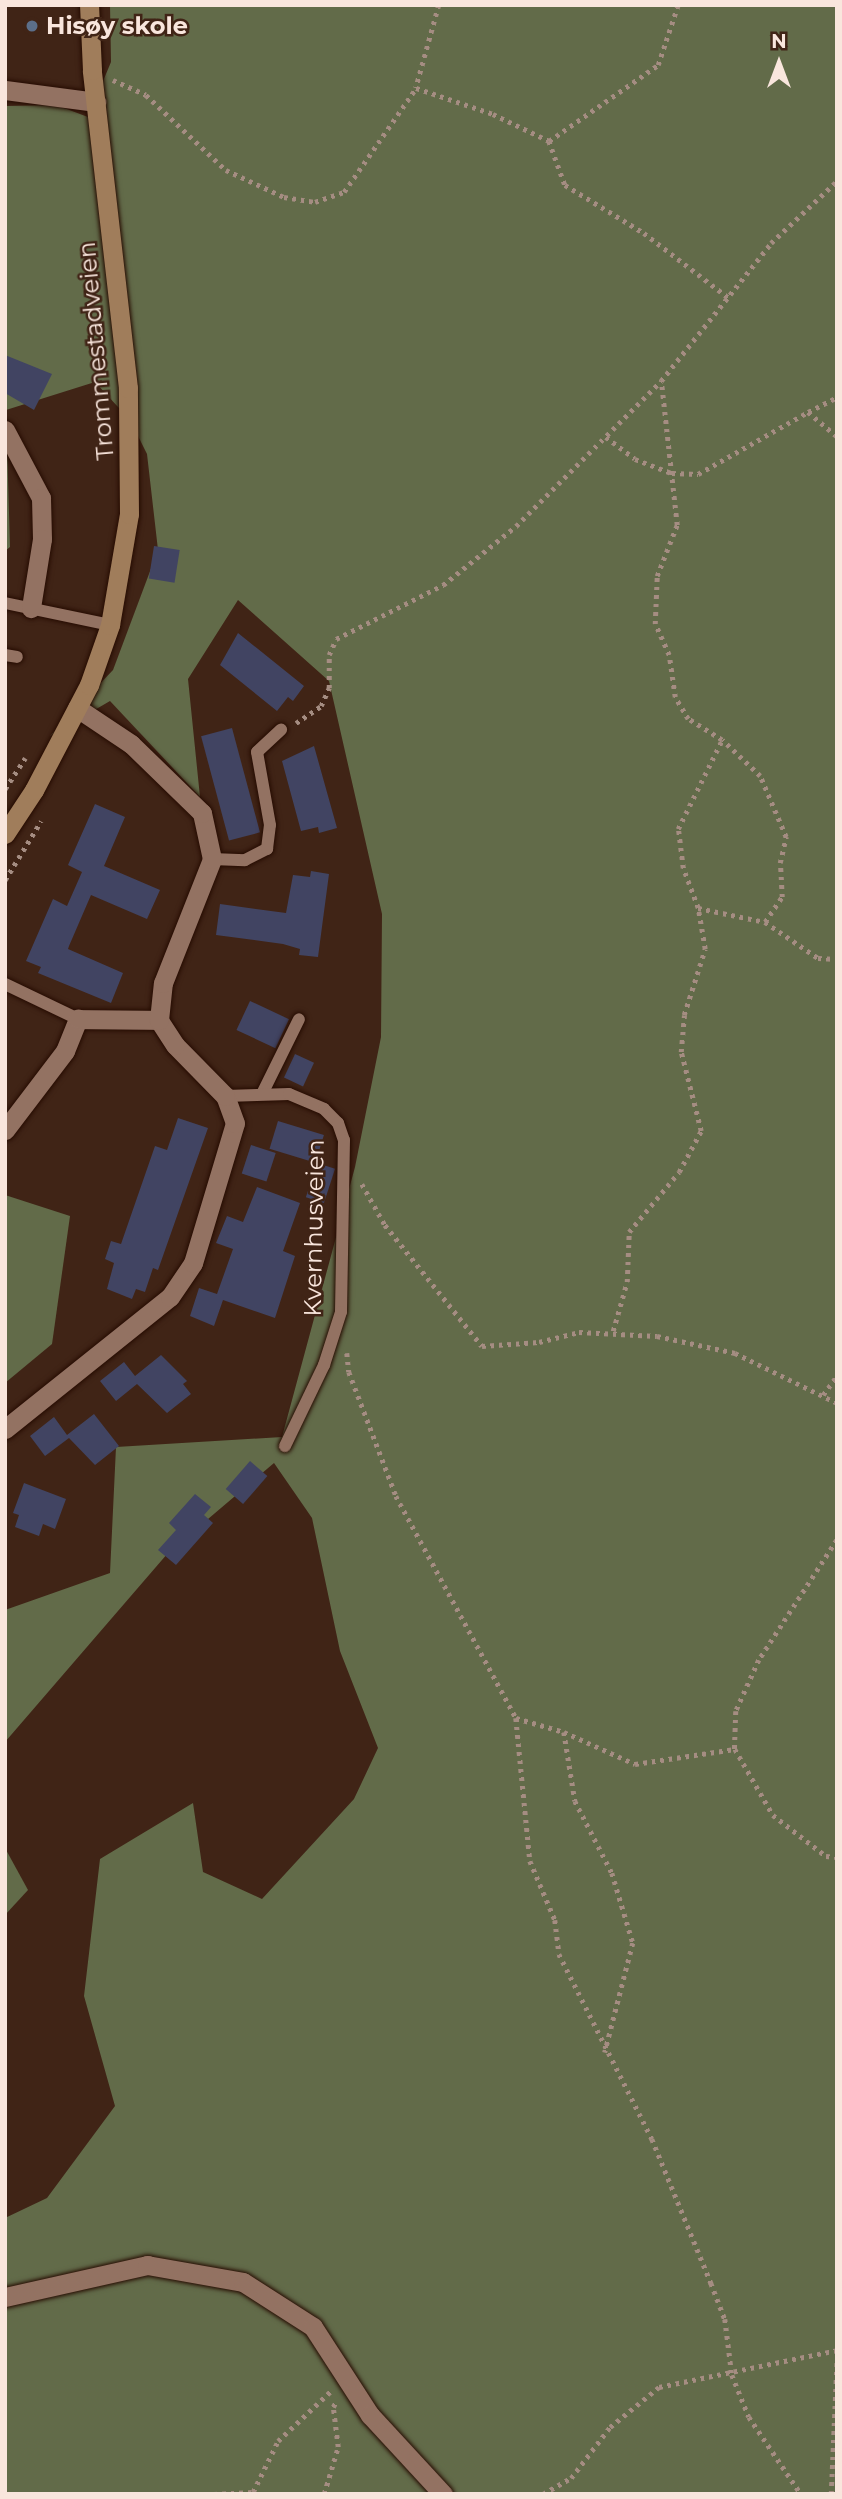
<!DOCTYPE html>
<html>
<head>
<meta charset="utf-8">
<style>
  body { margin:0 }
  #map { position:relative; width:842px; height:2499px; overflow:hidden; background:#402416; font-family:Montserrat,sans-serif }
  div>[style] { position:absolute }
  .forest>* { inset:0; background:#626b49 }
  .building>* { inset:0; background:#414462; transform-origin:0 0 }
  .path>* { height:4.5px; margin-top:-2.25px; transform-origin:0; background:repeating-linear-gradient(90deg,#a58d82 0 3.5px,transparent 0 8.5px) }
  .roads { filter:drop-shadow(0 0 2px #260c02) drop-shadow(0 0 2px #260c02) }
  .service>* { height:12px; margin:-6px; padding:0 6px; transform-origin:6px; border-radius:6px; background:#937262 }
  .minor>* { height:19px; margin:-9.5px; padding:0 9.5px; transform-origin:9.5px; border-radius:9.5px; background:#937262 }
  .tertiary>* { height:19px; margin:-9.5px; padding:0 9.5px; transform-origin:9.5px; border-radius:9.5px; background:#937262 }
  .secondary>* { height:19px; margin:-9.5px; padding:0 9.5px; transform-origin:9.5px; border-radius:9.5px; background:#a07d5b }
  .dots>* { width:19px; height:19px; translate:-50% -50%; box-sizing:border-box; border:4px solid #402416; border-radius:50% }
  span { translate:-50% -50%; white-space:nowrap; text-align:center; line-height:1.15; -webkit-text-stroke:5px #402416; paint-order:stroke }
  .poi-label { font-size:24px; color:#f9e6dd; font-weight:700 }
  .left { translate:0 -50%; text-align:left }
  .street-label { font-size:24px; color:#f9e6dd }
  .frame { position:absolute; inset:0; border:7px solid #f9e6dd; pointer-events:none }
  .north { position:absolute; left:744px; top:28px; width:70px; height:70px; -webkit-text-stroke:5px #402416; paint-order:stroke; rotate:0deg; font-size:19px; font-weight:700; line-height:28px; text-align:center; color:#f9e6dd }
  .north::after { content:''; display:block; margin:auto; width:24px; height:32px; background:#f9e6dd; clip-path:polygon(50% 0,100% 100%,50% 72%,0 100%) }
</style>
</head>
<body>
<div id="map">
  <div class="forest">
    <i style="clip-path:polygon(110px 5px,837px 5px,837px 2494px,5px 2494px,5px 2218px,47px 2198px,115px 2106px,84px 1996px,100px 1859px,193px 1803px,203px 1872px,262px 1899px,354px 1799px,378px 1748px,340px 1651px,312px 1518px,274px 1463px,168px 1553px,5px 1742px,5px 1610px,110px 1573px,116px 1447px,282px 1437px,355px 1167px,381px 1037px,382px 914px,329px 681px,238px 600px,188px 679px,200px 797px,110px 701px,50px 736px,113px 670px,158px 550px,147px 454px,130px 420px,95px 382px,6px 410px,10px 547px,5px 551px,5px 106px,56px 105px,88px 117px,111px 62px)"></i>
    <i style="clip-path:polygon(5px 1195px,70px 1216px,52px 1344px,5px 1383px)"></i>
    <i style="clip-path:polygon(5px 1848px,28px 1890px,5px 1915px)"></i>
  </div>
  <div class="building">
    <i style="clip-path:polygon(5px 355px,52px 374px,34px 410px,5px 393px)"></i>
    <i style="left:154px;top:546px;width:26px;height:33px;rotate:9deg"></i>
    <i style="clip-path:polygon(238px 633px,304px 686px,293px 701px,288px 697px,277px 711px,220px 665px)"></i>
    <i style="left:232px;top:728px;width:108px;height:32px;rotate:75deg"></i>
    <i style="clip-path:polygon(314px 746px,337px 828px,319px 833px,318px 827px,301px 831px,282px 761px)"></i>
    <i style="clip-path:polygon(95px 804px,125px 817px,104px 866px,160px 890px,147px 919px,91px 895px,69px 946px,68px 949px,123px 973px,111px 1003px,38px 973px,41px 967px,26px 961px,53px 899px,67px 906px,82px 872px,68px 865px)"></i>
    <i style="clip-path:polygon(311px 871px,329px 874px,318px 957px,299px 955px,300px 949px,283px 944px,216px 935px,220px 904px,286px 913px,293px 875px,310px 877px)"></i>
    <i style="left:250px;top:1001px;width:43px;height:32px;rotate:25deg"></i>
    <i style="left:295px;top:1054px;width:21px;height:26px;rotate:25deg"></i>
    <i style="clip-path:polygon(178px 1118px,208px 1128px,158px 1270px,153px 1268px,145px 1292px,136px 1289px,132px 1299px,107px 1289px,114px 1263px,105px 1259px,111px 1241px,121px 1244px,155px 1146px,167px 1150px)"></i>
    <i style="left:278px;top:1121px;width:48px;height:29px;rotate:17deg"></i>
    <i style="left:251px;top:1145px;width:26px;height:30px;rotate:18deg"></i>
    <i style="left:317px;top:1163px;width:19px;height:36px;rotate:18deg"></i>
    <i style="clip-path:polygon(257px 1187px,300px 1203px,283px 1251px,295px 1256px,275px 1318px,223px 1300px,214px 1326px,190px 1316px,199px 1288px,217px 1294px,233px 1249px,216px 1243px,227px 1216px,243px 1222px)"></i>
    <i style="clip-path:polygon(161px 1355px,187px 1381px,183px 1384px,191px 1394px,167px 1413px,137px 1384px,116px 1401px,100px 1381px,124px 1362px,135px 1376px)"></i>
    <i style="clip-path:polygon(94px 1414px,119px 1446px,95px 1465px,69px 1438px,45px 1456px,30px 1436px,54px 1417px,67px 1435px)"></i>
    <i style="left:250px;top:1461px;width:23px;height:37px;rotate:41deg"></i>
    <i style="clip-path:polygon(24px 1483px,66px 1499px,55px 1529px,43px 1524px,39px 1536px,15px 1527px,19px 1515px,13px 1513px)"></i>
    <i style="clip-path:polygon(195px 1494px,211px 1507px,204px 1515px,213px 1523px,176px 1565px,158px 1550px,176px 1530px,169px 1523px)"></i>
  </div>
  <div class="path">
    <i style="left:439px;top:5px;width:86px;rotate:105.5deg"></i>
    <i style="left:416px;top:88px;width:81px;rotate:18.7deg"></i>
    <i style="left:493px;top:114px;width:62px;rotate:25.7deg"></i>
    <i style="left:549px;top:141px;width:47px;rotate:70deg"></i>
    <i style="left:565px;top:185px;width:92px;rotate:31.3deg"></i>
    <i style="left:644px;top:233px;width:107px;rotate:37.4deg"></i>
    <i style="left:113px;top:80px;width:36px;rotate:24deg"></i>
    <i style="left:146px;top:95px;width:110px;rotate:43.2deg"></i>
    <i style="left:226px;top:170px;width:64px;rotate:25deg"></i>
    <i style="left:284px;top:197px;width:31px;rotate:9deg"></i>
    <i style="left:315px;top:202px;width:31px;rotate:-19deg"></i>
    <i style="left:344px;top:192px;width:126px;rotate:-55.3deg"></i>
    <i style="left:549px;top:141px;width:133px;rotate:-34.9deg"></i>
    <i style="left:658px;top:65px;width:63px;rotate:-71.6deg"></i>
    <i style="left:808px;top:412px;width:33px;rotate:-27deg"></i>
    <i style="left:606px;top:437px;width:36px;rotate:37deg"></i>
    <i style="left:635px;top:459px;width:40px;rotate:21deg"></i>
    <i style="left:672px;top:473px;width:26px;rotate:2deg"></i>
    <i style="left:698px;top:474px;width:126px;rotate:-29.4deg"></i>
    <i style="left:808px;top:412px;width:38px;rotate:40deg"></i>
    <i style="left:296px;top:723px;width:30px;rotate:-34deg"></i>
    <i style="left:321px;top:706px;width:20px;rotate:-66deg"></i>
    <i style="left:329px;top:688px;width:33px;rotate:-90deg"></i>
    <i style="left:329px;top:655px;width:17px;rotate:-66deg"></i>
    <i style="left:336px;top:639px;width:120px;rotate:-26.8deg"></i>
    <i style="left:443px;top:585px;width:94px;rotate:-38.9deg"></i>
    <i style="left:516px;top:526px;width:205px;rotate:-45deg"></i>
    <i style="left:5px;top:789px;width:37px;rotate:-57deg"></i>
    <i style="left:5px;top:880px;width:69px;rotate:-58.6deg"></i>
    <i style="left:698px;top:908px;width:68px;rotate:11.8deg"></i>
    <i style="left:765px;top:922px;width:64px;rotate:34.2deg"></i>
    <i style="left:818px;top:958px;width:19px;rotate:3deg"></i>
    <i style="left:765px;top:922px;width:30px;rotate:-56deg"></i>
    <i style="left:782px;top:897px;width:34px;rotate:-93deg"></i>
    <i style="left:780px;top:863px;width:27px;rotate:-77deg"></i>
    <i style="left:786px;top:837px;width:66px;rotate:-113.1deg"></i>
    <i style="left:760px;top:776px;width:52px;rotate:-136.5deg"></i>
    <i style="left:722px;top:740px;width:40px;rotate:-148deg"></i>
    <i style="left:688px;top:719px;width:26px;rotate:-121deg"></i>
    <i style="left:675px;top:697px;width:42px;rotate:-98.1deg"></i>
    <i style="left:669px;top:655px;width:34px;rotate:-114deg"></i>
    <i style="left:655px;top:624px;width:48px;rotate:-87.6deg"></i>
    <i style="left:657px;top:576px;width:55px;rotate:-68.6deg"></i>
    <i style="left:677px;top:525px;width:145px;rotate:-96.3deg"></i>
    <i style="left:661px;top:381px;width:176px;rotate:-51.4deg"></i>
    <i style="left:771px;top:243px;width:91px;rotate:-43.2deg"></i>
    <i style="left:362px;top:1184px;width:47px;rotate:60.7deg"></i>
    <i style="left:385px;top:1225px;width:155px;rotate:51.3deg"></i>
    <i style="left:482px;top:1346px;width:57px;rotate:-4deg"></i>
    <i style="left:539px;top:1342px;width:41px;rotate:-14deg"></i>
    <i style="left:579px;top:1332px;width:78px;rotate:2.9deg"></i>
    <i style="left:657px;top:1336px;width:80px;rotate:12.3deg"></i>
    <i style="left:735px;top:1353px;width:114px;rotate:26.1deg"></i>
    <i style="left:613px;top:1331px;width:51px;rotate:-74.1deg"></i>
    <i style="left:627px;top:1282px;width:50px;rotate:-87.7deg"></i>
    <i style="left:629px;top:1232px;width:78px;rotate:-50.2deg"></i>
    <i style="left:679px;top:1172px;width:47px;rotate:-61.8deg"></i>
    <i style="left:701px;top:1131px;width:81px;rotate:-104.2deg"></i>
    <i style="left:681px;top:1052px;width:37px;rotate:-85deg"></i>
    <i style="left:684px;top:1015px;width:69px;rotate:-72.3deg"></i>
    <i style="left:705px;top:949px;width:42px;rotate:-99.7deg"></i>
    <i style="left:698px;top:908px;width:43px;rotate:-110.6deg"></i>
    <i style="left:683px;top:868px;width:39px;rotate:-97deg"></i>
    <i style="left:678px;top:829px;width:99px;rotate:-63.7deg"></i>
    <i style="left:347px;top:1353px;width:19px;rotate:84deg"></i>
    <i style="left:349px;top:1372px;width:133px;rotate:69.2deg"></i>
    <i style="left:396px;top:1496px;width:252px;rotate:61.6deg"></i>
    <i style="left:516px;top:1718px;width:144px;rotate:84.4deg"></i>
    <i style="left:530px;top:1861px;width:64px;rotate:67deg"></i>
    <i style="left:555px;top:1920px;width:34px;rotate:83deg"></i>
    <i style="left:559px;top:1954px;width:207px;rotate:63.3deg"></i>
    <i style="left:652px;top:2139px;width:156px;rotate:67.7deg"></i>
    <i style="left:711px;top:2283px;width:39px;rotate:69deg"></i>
    <i style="left:725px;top:2319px;width:56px;rotate:82.9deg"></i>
    <i style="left:732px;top:2375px;width:45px;rotate:68deg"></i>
    <i style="left:749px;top:2417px;width:93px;rotate:56deg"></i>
    <i style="left:823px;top:1395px;width:24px;rotate:-54deg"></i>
    <i style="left:837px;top:1540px;width:143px;rotate:123deg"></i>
    <i style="left:759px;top:1660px;width:56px;rotate:114.3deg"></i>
    <i style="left:736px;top:1711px;width:38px;rotate:92deg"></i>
    <i style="left:735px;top:1749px;width:76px;rotate:60.1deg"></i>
    <i style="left:773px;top:1815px;width:67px;rotate:37.7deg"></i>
    <i style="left:826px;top:1856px;width:11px;rotate:5deg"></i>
    <i style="left:516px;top:1718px;width:50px;rotate:16.3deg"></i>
    <i style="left:564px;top:1732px;width:78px;rotate:24.3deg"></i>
    <i style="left:635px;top:1764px;width:101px;rotate:-8.5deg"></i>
    <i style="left:564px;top:1732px;width:70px;rotate:80.9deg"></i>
    <i style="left:575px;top:1801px;width:81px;rotate:62.8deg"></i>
    <i style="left:612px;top:1873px;width:73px;rotate:73.3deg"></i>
    <i style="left:633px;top:1943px;width:113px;rotate:104.4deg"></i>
    <i style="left:214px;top:2494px;width:39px;rotate:-3deg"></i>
    <i style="left:253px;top:2492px;width:57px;rotate:-63.9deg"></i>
    <i style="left:278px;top:2441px;width:74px;rotate:-43.4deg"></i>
    <i style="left:324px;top:2494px;width:49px;rotate:-73.4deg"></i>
    <i style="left:338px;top:2447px;width:40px;rotate:-97.1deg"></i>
    <i style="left:333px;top:2407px;width:8px;rotate:-60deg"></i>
    <i style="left:543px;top:2494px;width:32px;rotate:-30deg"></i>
    <i style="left:571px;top:2478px;width:64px;rotate:-52.6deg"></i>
    <i style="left:610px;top:2427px;width:63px;rotate:-39.2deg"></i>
    <i style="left:659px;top:2387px;width:182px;rotate:-11.7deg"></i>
    <i style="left:831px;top:2494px;width:135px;rotate:-87.5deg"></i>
  </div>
  <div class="roads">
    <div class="service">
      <i style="left:5px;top:603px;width:107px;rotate:11.8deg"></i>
      <i style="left:5px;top:655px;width:12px;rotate:9deg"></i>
      <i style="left:212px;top:859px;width:33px;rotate:2deg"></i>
      <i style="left:245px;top:860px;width:25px;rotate:-27deg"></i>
      <i style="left:267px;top:849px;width:24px;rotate:-83deg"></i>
      <i style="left:270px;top:825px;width:74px;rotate:-100.1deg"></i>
      <i style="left:257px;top:752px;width:33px;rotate:-43deg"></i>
      <i style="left:5px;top:984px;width:81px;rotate:25.6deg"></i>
      <i style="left:263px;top:1092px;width:81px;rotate:-63.7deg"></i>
      <i style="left:225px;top:1096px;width:64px;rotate:-1.8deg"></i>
      <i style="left:289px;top:1094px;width:38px;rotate:23deg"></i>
      <i style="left:324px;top:1109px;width:20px;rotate:45deg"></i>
      <i style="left:338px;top:1123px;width:18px;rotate:71deg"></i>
      <i style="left:344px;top:1140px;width:172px;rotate:91deg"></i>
      <i style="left:341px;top:1312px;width:56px;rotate:107.8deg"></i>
      <i style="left:324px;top:1365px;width:90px;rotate:115.7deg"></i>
    </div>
    <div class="minor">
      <i style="left:5px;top:90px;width:92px;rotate:7.5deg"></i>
      <i style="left:5px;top:430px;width:77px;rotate:62.1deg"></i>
      <i style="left:41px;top:498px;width:41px;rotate:88.6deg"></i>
      <i style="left:42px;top:539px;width:70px;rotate:99.1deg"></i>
      <i style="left:5px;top:1130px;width:99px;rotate:-52.8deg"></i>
      <i style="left:65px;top:1051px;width:35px;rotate:-68deg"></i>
      <i style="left:78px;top:1019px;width:81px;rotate:0.7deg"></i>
      <i style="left:5px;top:1429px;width:211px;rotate:-38.7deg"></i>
      <i style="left:170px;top:1297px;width:41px;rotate:-55.9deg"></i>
      <i style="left:193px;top:1263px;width:146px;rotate:-73.3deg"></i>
      <i style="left:235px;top:1123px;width:29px;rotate:-110deg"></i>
      <i style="left:225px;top:1096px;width:71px;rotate:-134.4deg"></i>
      <i style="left:175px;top:1045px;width:30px;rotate:-123deg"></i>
      <i style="left:159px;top:1020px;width:37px;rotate:-84deg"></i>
      <i style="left:163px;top:983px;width:133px;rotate:-68.4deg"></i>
      <i style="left:212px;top:859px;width:47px;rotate:-102.3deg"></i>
      <i style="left:202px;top:813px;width:99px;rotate:-135.8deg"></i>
      <i style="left:131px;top:744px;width:65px;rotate:-146.3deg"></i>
    </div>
    <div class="tertiary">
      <i style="left:5px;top:2297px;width:146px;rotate:-12.7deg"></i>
      <i style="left:147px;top:2265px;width:97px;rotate:10deg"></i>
      <i style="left:243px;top:2282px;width:83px;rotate:32.7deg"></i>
      <i style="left:313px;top:2327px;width:105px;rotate:57.1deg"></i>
      <i style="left:370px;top:2415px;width:108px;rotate:47.3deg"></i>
    </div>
    <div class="secondary">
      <i style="left:5px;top:834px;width:53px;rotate:-56.6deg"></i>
      <i style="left:34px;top:790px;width:119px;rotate:-62.4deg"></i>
      <i style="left:89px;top:685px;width:64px;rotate:-70.7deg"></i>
      <i style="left:110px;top:625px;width:113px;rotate:-80.3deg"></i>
      <i style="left:129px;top:514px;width:126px;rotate:-90.5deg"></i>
      <i style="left:128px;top:388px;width:320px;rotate:-96.5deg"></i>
      <i style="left:92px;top:70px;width:65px;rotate:-92.6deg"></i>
    </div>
  </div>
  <div class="dots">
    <i style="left:32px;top:26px;background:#5c6f8a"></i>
  </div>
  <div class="poi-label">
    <span class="left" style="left:46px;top:26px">Hisøy skole</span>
  </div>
  <div class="street-label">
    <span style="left:96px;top:351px;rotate:-95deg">Trommestadveien</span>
    <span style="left:314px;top:1228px;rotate:-89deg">Kvernhusveien</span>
  </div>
  <div class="frame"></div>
  <div class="north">N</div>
</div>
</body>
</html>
